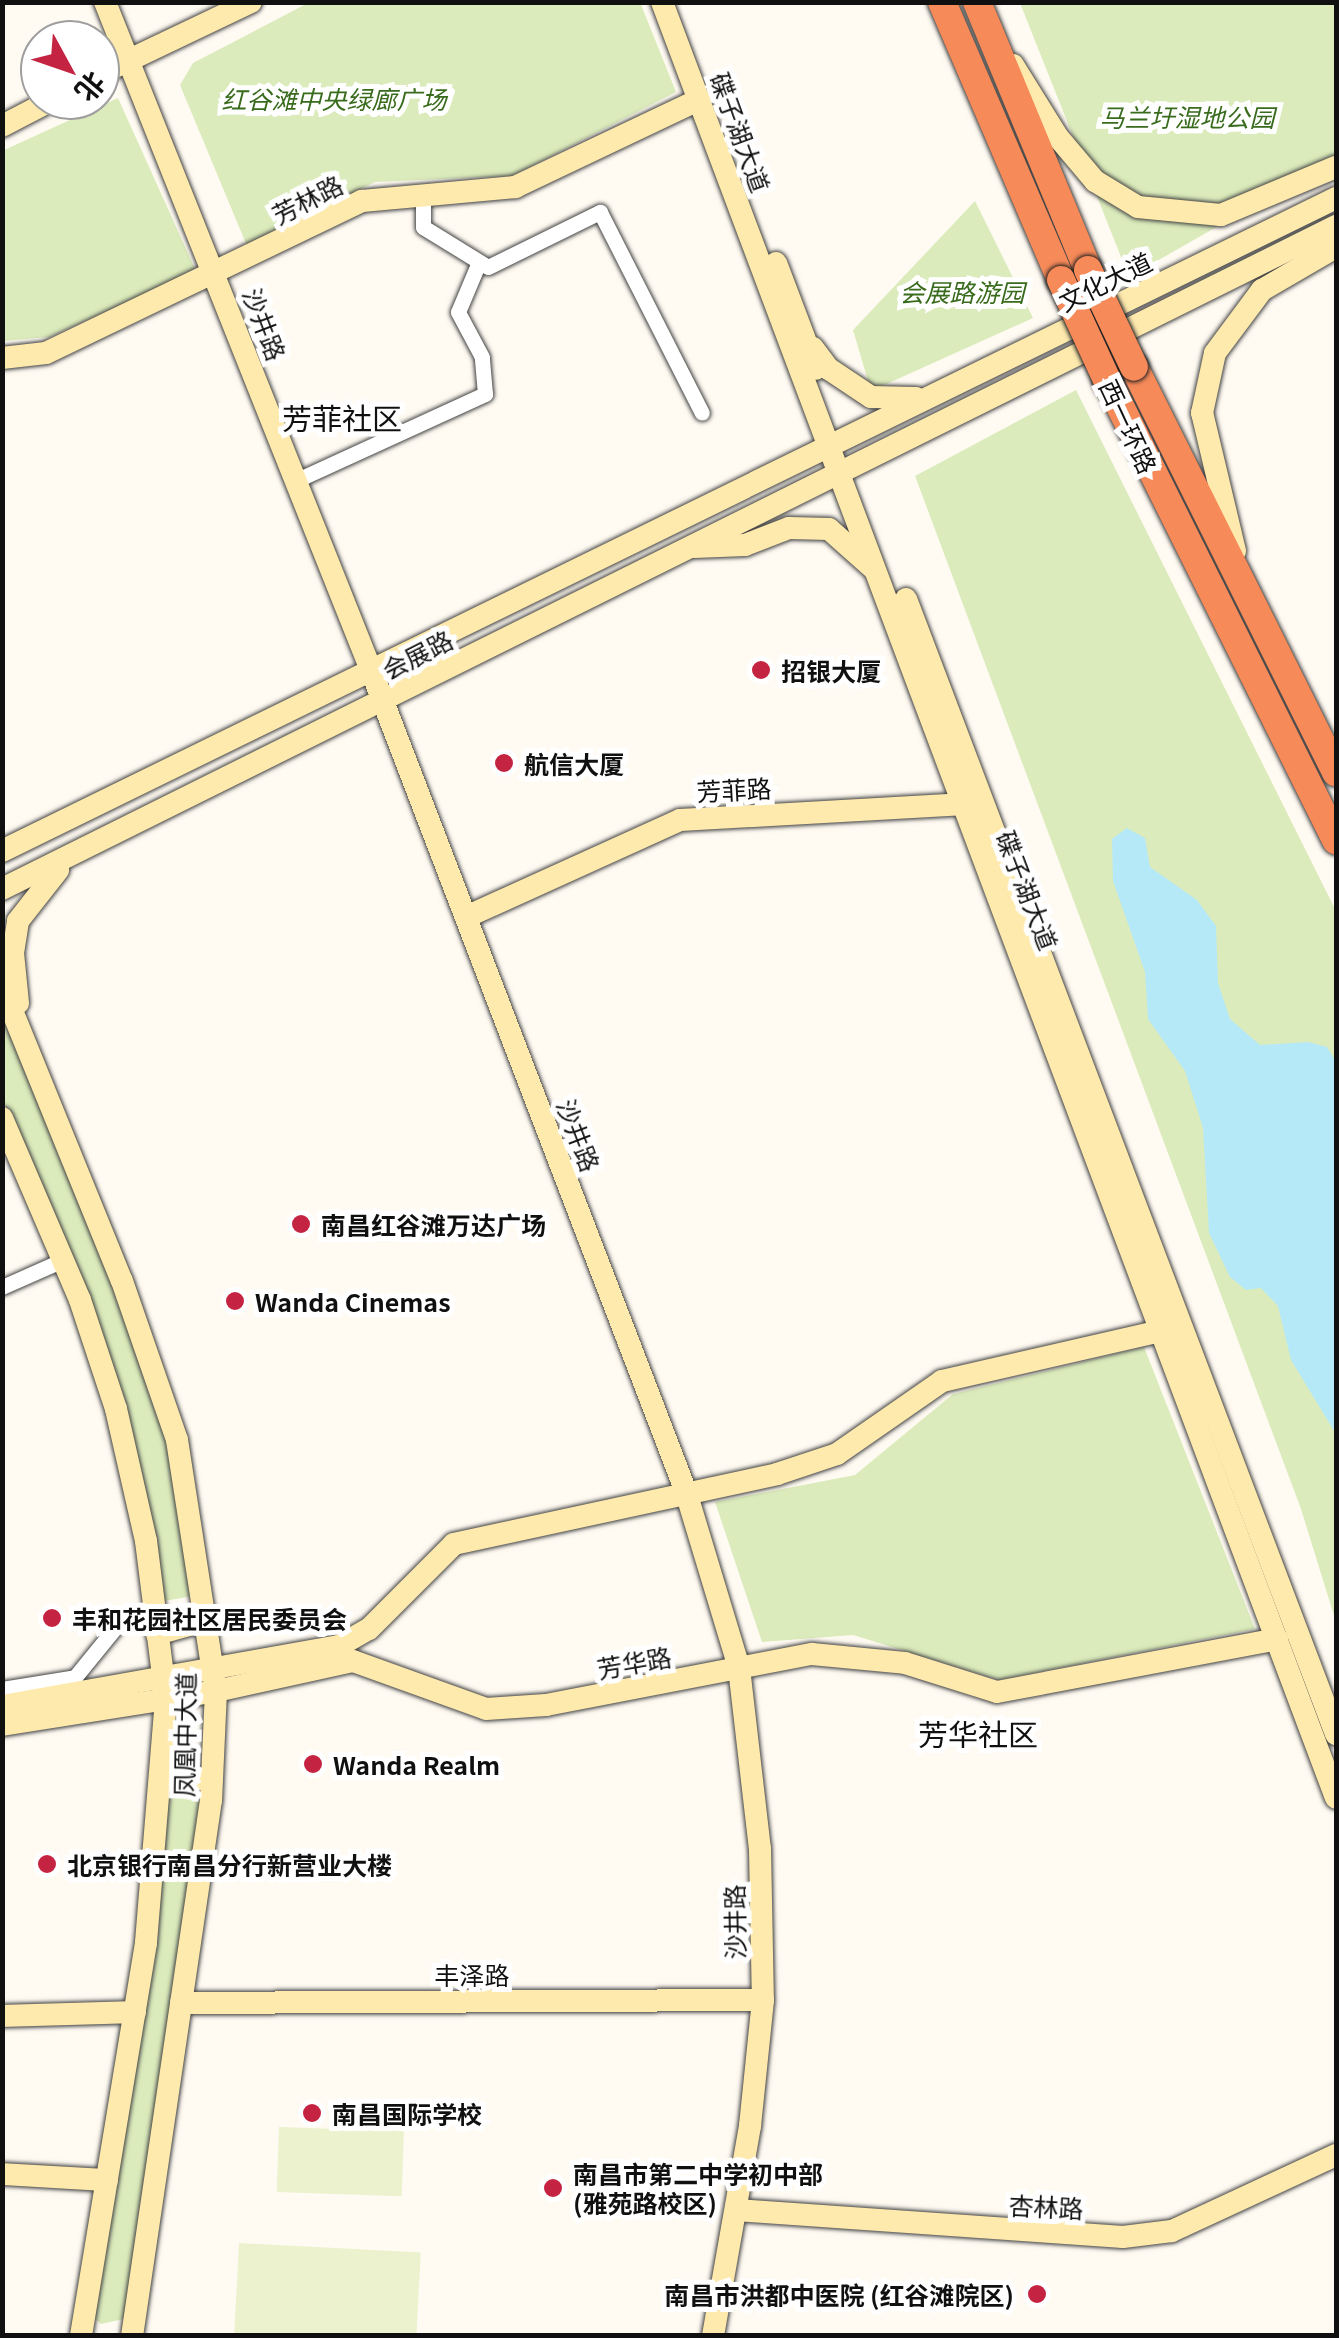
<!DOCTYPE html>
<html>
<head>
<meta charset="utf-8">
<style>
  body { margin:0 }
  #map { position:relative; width:1339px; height:2338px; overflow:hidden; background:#fffbf3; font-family:Georgia,"Noto Sans SC",serif }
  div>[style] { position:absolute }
  .green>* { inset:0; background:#dbebbb }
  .pitch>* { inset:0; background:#ebf2cd; transform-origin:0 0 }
  .water>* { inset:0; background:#b6e9f8 }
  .roads { filter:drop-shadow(0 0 2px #434343) drop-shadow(0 0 2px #434343) }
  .street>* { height:15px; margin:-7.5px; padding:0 7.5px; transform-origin:7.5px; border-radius:7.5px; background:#fff }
  .secondary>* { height:22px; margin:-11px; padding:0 11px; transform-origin:11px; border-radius:11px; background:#ffeaae }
  .highway>* { height:28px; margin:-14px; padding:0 14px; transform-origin:14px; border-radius:14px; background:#f78a59 }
  .bridges { filter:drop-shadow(0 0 2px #212121) drop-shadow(0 0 2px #212121) }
  .highway-bridge>* { height:28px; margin:-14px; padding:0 14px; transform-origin:14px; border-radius:14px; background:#f78a59 }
  .dots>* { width:28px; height:28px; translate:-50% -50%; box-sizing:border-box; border:5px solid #fff; border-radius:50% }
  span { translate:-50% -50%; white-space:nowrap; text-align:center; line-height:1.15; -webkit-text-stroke:10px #fff; paint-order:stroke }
  .park-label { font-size:25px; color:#396b1d; font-style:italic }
  .street-label { font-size:25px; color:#101010 }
  .poi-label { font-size:25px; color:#101010; font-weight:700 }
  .left { translate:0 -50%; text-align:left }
  .right { translate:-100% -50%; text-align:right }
  .quarter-label { font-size:30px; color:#101010 }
  .frame { position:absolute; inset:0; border:5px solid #101010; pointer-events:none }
  .north { position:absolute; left:20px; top:20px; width:100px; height:100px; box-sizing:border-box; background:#fff; border:2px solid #9f9f9f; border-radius:50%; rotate:130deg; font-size:28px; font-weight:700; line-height:40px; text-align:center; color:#101010 }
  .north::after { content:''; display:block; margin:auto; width:35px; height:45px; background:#c52342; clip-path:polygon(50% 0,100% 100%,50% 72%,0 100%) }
</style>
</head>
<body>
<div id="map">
  <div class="green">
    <i style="clip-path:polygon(640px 2px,676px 92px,512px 176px,375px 182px,247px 246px,180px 85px,193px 63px,308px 3px)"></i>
    <i style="clip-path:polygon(1020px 3px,1336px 3px,1336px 172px,1220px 225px,1129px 277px)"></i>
    <i style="clip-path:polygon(118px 98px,196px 271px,49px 337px,3px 341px,2px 151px)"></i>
    <i style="clip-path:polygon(975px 201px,1033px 318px,871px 391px,853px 330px)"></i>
    <i style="clip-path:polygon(1076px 390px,1336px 911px,1336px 1622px,1301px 1509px,915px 476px)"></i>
    <i style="clip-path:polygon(2px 1013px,136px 1341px,169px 1446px,193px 1596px,164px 1601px,102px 1333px,3px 1099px)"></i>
    <i style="clip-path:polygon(1144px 1347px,1255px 1629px,999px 1680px,853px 1635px,762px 1642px,715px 1502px,855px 1475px,953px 1394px)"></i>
    <i style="clip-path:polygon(174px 1784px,200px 1789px,197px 1865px,124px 2319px,101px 2324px,94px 2318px,159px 1902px,168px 1792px)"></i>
  </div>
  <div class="pitch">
    <i style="left:279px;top:2127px;width:125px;height:65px;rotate:2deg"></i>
    <i style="left:239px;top:2243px;width:182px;height:92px;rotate:3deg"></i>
  </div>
  <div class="water">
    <i style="clip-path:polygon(1127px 828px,1145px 838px,1150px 867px,1197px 900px,1216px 926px,1218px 983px,1230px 1019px,1260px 1045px,1308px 1042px,1327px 1047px,1336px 1062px,1336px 1434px,1291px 1360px,1278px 1306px,1261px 1288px,1246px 1290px,1230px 1277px,1209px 1233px,1203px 1128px,1185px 1071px,1148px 1019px,1145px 972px,1113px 881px,1112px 839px)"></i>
  </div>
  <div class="roads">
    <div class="street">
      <i style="left:423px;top:196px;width:31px;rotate:90deg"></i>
      <i style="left:423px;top:227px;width:76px;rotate:31.6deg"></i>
      <i style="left:488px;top:267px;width:125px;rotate:-26.2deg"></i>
      <i style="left:600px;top:212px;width:225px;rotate:63.1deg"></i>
      <i style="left:297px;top:480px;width:207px;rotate:-24.6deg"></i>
      <i style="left:485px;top:394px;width:37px;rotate:-95deg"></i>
      <i style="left:482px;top:357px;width:51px;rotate:-118.1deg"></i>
      <i style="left:458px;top:312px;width:54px;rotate:-67.2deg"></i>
      <i style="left:2px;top:1287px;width:67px;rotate:-23.9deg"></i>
      <i style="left:2px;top:1689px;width:74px;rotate:-9.3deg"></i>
      <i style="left:75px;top:1677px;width:77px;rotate:-50.8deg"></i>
    </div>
    <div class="secondary">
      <i style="left:105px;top:2px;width:719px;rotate:68.29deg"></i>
      <i style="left:371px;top:670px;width:880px;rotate:69.03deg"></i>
      <i style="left:686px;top:1492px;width:184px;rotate:73.2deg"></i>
      <i style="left:739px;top:1668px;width:182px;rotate:83.4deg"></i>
      <i style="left:760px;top:1849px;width:151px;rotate:88.9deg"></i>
      <i style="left:763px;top:2000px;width:127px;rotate:95.9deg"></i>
      <i style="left:750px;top:2126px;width:213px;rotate:100deg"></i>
      <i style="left:662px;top:2px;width:1918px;rotate:69.43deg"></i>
      <i style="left:1013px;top:65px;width:84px;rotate:58.2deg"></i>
      <i style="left:1057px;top:136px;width:59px;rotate:49.8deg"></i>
      <i style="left:1095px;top:181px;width:50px;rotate:31.2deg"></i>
      <i style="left:1138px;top:207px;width:83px;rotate:5.5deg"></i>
      <i style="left:1221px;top:215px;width:125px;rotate:-22.7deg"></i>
      <i style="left:100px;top:74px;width:167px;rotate:-25.5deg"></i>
      <i style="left:2px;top:126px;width:56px;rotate:-27.5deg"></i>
      <i style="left:776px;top:263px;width:113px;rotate:69.3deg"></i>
      <i style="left:813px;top:348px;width:26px;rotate:53deg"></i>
      <i style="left:829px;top:369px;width:50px;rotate:33.7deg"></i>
      <i style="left:871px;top:397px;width:45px;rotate:1.3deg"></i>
      <i style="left:2px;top:358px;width:44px;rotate:-6.5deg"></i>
      <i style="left:46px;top:353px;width:351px;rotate:-25.7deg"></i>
      <i style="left:362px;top:201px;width:154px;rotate:-5.2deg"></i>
      <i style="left:515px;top:187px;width:205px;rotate:-25.4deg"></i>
      <i style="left:694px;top:547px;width:51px;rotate:-2.2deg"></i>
      <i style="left:745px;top:545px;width:47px;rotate:-21.1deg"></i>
      <i style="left:789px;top:528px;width:40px;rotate:1.4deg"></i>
      <i style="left:829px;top:529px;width:59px;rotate:41.6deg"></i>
      <i style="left:1235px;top:551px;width:142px;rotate:-103.4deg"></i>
      <i style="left:1202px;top:413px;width:61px;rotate:-77.8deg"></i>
      <i style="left:1215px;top:353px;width:79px;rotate:-53.3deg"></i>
      <i style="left:1262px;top:290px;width:86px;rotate:-30.2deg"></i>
      <i style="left:906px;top:599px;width:1214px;rotate:69.25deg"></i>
      <i style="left:2px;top:851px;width:1485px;rotate:-26.08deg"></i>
      <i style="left:2px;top:889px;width:1490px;rotate:-26.43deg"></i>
      <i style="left:466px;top:917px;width:235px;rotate:-24.4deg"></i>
      <i style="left:680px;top:820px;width:286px;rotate:-3.2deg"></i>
      <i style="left:2px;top:986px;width:318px;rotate:67.9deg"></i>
      <i style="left:122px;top:1281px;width:168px;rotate:70.9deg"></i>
      <i style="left:177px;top:1440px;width:254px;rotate:81.2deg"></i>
      <i style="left:216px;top:1691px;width:109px;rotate:92.6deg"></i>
      <i style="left:211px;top:1800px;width:542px;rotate:98.38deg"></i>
      <i style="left:18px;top:1003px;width:50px;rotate:-95.7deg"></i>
      <i style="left:13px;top:953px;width:32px;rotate:-81deg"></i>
      <i style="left:18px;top:921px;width:65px;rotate:-51.9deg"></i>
      <i style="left:2px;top:1118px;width:198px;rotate:66.8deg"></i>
      <i style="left:80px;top:1300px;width:115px;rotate:71.7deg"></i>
      <i style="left:116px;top:1409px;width:135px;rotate:77.2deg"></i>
      <i style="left:146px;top:1541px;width:159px;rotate:82.8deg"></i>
      <i style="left:166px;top:1699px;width:245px;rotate:94.7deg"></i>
      <i style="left:146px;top:1943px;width:398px;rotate:99.4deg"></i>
      <i style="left:157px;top:1634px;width:52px;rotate:-15.6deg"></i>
      <i style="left:2px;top:1706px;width:342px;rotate:-10.1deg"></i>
      <i style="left:339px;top:1646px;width:34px;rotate:-30deg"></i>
      <i style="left:369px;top:1629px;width:120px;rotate:-45deg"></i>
      <i style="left:454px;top:1544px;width:330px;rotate:-12.2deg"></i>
      <i style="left:777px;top:1474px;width:63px;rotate:-18.4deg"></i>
      <i style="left:837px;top:1454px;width:128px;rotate:-34.8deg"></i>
      <i style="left:942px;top:1381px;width:220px;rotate:-12.9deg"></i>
      <i style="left:2px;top:1725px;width:217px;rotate:-9deg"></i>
      <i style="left:216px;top:1691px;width:140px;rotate:-12.4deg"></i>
      <i style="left:353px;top:1661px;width:141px;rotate:19.8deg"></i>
      <i style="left:486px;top:1709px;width:60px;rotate:-3.8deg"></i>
      <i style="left:546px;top:1705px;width:271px;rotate:-10.9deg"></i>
      <i style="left:812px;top:1654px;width:93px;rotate:5.5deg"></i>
      <i style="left:905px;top:1663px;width:96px;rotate:17.5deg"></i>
      <i style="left:997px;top:1692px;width:285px;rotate:-10.7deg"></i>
      <i style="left:163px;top:1775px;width:49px;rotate:5.8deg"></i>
      <i style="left:181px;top:2003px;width:582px;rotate:-0.3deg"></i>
      <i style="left:2px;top:2016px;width:133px;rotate:-1.7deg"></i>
      <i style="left:2px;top:2174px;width:105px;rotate:3.3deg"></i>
      <i style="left:736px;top:2210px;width:388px;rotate:4deg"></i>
      <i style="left:1123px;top:2237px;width:49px;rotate:-7deg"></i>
      <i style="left:1172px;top:2231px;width:181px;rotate:-24.9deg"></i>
    </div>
    <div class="highway">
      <i style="left:942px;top:2px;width:302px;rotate:66.8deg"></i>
      <i style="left:977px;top:2px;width:290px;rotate:67.5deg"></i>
      <i style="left:1134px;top:367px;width:453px;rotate:63.5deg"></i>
      <i style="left:1108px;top:382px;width:512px;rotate:63.54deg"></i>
    </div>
  </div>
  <div class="bridges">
    <div class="highway-bridge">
      <i style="left:1088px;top:270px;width:107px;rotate:64.6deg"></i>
      <i style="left:1061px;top:280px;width:112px;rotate:65.3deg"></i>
    </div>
  </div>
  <div class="dots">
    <i style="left:761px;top:670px;background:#c52342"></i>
    <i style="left:504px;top:763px;background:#c52342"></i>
    <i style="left:301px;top:1224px;background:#c52342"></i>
    <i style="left:235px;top:1301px;background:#c52342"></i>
    <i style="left:52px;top:1618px;background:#c52342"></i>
    <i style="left:313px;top:1764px;background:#c52342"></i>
    <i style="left:47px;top:1864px;background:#c52342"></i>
    <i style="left:312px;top:2113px;background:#c52342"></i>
    <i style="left:553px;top:2188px;background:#c52342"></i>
    <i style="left:1037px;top:2294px;background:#c52342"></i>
  </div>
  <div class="park-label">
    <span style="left:334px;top:98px">红谷滩中央绿廊广场</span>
    <span style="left:1187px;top:116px">马兰圩湿地公园</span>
    <span style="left:962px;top:291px">会展路游园</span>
  </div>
  <div class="street-label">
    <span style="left:741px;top:132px;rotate:70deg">碟子湖大道</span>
    <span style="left:307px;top:199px;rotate:-27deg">芳林路</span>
    <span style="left:1105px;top:281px;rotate:-26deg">文化大道</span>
    <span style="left:265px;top:324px;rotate:69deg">沙井路</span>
    <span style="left:1129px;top:426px;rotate:65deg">西一环路</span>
    <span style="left:417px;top:654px;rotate:-27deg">会展路</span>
    <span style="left:734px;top:789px;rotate:-3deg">芳菲路</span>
    <span style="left:1028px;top:890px;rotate:69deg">碟子湖大道</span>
    <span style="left:579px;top:1135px;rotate:69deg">沙井路</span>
    <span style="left:634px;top:1662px;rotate:-10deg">芳华路</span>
    <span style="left:184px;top:1735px;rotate:-89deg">凤凰中大道</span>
    <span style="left:734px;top:1922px;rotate:-91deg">沙井路</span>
    <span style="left:472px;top:1974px">丰泽路</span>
    <span style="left:1046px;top:2206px;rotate:3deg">杏林路</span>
  </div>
  <div class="poi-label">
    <span class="left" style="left:781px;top:670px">招银大厦</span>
    <span class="left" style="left:524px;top:763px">航信大厦</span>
    <span class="left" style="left:321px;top:1224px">南昌红谷滩万达广场</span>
    <span class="left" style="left:255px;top:1301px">Wanda Cinemas</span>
    <span class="left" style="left:72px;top:1618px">丰和花园社区居民委员会</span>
    <span class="left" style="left:333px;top:1764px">Wanda Realm</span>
    <span class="left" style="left:67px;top:1864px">北京银行南昌分行新营业大楼</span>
    <span class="left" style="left:332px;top:2113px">南昌国际学校</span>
    <span class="left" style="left:573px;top:2188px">南昌市第二中学初中部<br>(雅苑路校区)</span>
    <span class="right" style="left:1014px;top:2294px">南昌市洪都中医院 (红谷滩院区)</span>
  </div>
  <div class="quarter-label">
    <span style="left:342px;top:417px">芳菲社区</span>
    <span style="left:978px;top:1733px">芳华社区</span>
  </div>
  <div class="frame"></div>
  <div class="north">北</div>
</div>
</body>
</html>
